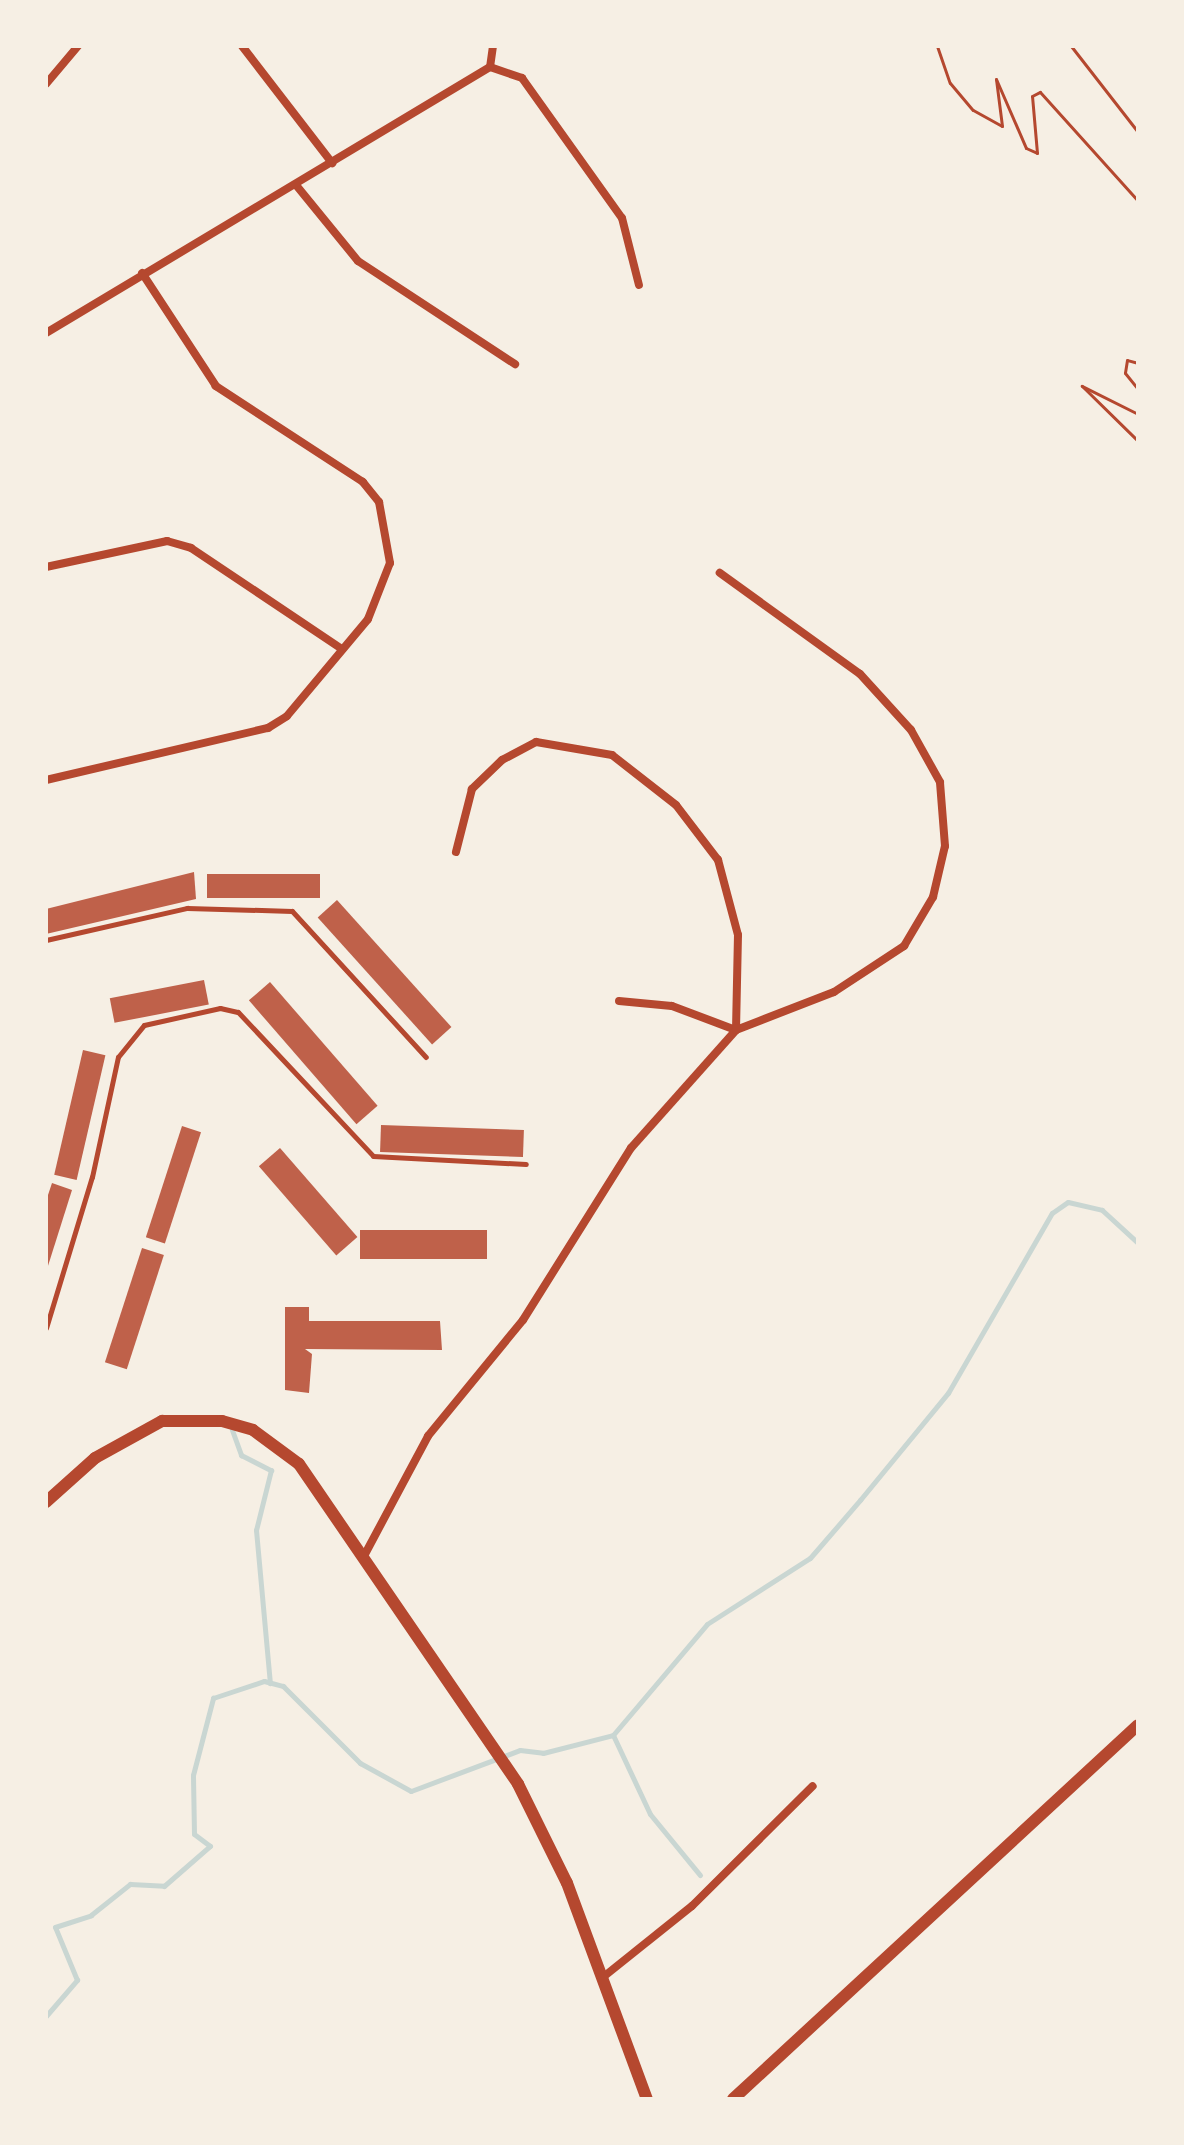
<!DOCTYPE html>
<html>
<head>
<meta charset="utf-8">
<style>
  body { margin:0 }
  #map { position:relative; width:1184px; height:2145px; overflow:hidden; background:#f6efe4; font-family:Rubik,sans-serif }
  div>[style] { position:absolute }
  .stream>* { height:5px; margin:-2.5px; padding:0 2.5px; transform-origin:2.5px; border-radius:2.5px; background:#c9d6d2 }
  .building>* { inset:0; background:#bf614a; transform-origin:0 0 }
  .path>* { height:3px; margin:-1.5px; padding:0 1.5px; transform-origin:1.5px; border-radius:1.5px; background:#b5482f }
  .service>* { height:5px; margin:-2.5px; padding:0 2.5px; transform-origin:2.5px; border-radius:2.5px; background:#b5482f }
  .minor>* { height:8px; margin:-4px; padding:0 4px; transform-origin:4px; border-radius:4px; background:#b5482f }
  .tertiary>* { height:12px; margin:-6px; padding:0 6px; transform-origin:6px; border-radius:6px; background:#b5482f }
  span { translate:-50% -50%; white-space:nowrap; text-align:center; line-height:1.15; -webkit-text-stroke:8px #f6efe4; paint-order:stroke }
  .frame { position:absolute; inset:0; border:48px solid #f6efe4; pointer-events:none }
</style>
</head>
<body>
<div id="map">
  <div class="stream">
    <i style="left:232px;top:1430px;width:27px;rotate:70deg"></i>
    <i style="left:241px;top:1455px;width:34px;rotate:27deg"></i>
    <i style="left:271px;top:1470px;width:62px;rotate:104deg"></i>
    <i style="left:256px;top:1530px;width:154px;rotate:84.8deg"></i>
    <i style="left:613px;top:1735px;width:87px;rotate:64.9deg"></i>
    <i style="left:650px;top:1814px;width:79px;rotate:50.7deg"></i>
    <i style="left:46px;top:2016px;width:48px;rotate:-49.3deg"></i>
    <i style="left:77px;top:1980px;width:57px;rotate:-112.5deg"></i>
    <i style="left:55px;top:1927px;width:38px;rotate:-18deg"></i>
    <i style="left:91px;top:1915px;width:50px;rotate:-38.5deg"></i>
    <i style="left:130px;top:1884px;width:34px;rotate:3deg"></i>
    <i style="left:164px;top:1886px;width:61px;rotate:-41deg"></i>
    <i style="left:210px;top:1846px;width:20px;rotate:-143deg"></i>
    <i style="left:194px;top:1834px;width:59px;rotate:-91deg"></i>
    <i style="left:193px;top:1775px;width:80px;rotate:-75.4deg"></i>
    <i style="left:213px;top:1698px;width:54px;rotate:-18.4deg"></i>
    <i style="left:264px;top:1681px;width:20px;rotate:15deg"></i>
    <i style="left:283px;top:1686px;width:109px;rotate:45deg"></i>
    <i style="left:360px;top:1763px;width:58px;rotate:28.8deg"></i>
    <i style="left:411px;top:1791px;width:116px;rotate:-20.6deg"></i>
    <i style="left:520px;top:1750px;width:23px;rotate:7deg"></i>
    <i style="left:543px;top:1753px;width:72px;rotate:-14.4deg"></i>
    <i style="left:613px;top:1735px;width:145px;rotate:-49.7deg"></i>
    <i style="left:707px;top:1624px;width:122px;rotate:-32.7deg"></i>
    <i style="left:810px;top:1558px;width:77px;rotate:-49.2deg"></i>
    <i style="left:860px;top:1500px;width:139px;rotate:-50.6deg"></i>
    <i style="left:948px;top:1393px;width:208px;rotate:-60deg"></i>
    <i style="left:1052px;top:1213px;width:19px;rotate:-35deg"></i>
    <i style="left:1068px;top:1202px;width:35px;rotate:13deg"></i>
    <i style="left:1102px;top:1210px;width:49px;rotate:42.5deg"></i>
  </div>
  <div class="building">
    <i style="clip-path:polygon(194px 872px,196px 899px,46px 934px,46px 909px)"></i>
    <i style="left:207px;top:874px;width:113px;height:24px"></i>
    <i style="left:337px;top:900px;width:171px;height:26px;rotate:48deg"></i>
    <i style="left:204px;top:980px;width:25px;height:96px;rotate:79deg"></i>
    <i style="left:270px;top:982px;width:164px;height:28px;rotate:49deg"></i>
    <i style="left:83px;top:1050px;width:23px;height:128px;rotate:13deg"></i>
    <i style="left:381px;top:1125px;width:143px;height:27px;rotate:2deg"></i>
    <i style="left:182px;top:1126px;width:20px;height:117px;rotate:18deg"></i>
    <i style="left:280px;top:1148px;width:118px;height:28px;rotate:49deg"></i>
    <i style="clip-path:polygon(52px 1183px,72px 1190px,47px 1269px,46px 1201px)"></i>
    <i style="left:360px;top:1230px;width:127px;height:29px"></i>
    <i style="left:142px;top:1248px;width:23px;height:120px;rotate:18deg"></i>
    <i style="clip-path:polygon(285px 1307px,309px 1307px,309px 1321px,440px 1321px,442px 1350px,305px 1349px,312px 1354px,309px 1393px,285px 1390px)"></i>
  </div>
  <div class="path">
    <i style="left:937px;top:46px;width:39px;rotate:71deg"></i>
    <i style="left:950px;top:83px;width:35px;rotate:50deg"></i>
    <i style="left:973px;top:110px;width:33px;rotate:29deg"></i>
    <i style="left:1002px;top:126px;width:47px;rotate:-97.3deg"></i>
    <i style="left:996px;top:79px;width:75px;rotate:66.5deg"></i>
    <i style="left:1026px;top:148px;width:12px;rotate:24deg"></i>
    <i style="left:1037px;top:153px;width:57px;rotate:-95deg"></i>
    <i style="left:1032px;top:96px;width:9px;rotate:-27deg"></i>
    <i style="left:1040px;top:92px;width:147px;rotate:48deg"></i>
    <i style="left:1071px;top:46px;width:109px;rotate:52.1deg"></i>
    <i style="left:1138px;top:363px;width:11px;rotate:-165deg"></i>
    <i style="left:1127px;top:360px;width:13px;rotate:99deg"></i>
    <i style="left:1125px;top:373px;width:21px;rotate:51deg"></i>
    <i style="left:1138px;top:414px;width:63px;rotate:-153.4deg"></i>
    <i style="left:1082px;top:386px;width:78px;rotate:44.5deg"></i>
  </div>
  <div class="service">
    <i style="left:46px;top:940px;width:145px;rotate:-12.8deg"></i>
    <i style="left:187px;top:908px;width:105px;rotate:1.6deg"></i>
    <i style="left:292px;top:911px;width:198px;rotate:47.5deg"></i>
    <i style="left:46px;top:1328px;width:158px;rotate:-73.1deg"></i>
    <i style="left:92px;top:1177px;width:123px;rotate:-77.8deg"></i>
    <i style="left:118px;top:1057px;width:41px;rotate:-50.9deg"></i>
    <i style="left:144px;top:1025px;width:78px;rotate:-12.6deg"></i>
    <i style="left:220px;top:1008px;width:18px;rotate:13deg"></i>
    <i style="left:238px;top:1012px;width:197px;rotate:46.8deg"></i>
    <i style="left:373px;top:1156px;width:153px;rotate:3deg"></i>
  </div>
  <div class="minor">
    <i style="left:242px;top:46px;width:148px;rotate:52.4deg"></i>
    <i style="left:493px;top:46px;width:21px;rotate:98deg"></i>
    <i style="left:490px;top:67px;width:34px;rotate:19deg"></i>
    <i style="left:522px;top:78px;width:172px;rotate:54.5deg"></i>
    <i style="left:622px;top:218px;width:69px;rotate:75.8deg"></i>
    <i style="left:46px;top:84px;width:50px;rotate:-49.9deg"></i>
    <i style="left:296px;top:185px;width:98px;rotate:50.8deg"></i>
    <i style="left:358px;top:261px;width:188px;rotate:33.3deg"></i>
    <i style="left:46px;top:333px;width:518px;rotate:-30.93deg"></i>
    <i style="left:46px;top:567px;width:124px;rotate:-12.1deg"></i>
    <i style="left:167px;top:541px;width:25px;rotate:16deg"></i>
    <i style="left:191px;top:548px;width:182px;rotate:33.8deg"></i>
    <i style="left:46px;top:780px;width:228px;rotate:-13.2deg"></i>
    <i style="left:268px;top:728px;width:22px;rotate:-32deg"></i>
    <i style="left:287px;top:716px;width:126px;rotate:-50.1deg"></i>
    <i style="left:368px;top:619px;width:60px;rotate:-68.6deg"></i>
    <i style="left:390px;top:563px;width:62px;rotate:-100.2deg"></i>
    <i style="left:379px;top:502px;width:26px;rotate:-129deg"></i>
    <i style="left:363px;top:482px;width:176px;rotate:-146.9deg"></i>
    <i style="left:216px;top:386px;width:135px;rotate:-123.2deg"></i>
    <i style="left:619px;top:1001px;width:53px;rotate:5.4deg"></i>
    <i style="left:672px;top:1006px;width:68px;rotate:20.6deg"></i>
    <i style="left:736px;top:1030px;width:105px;rotate:-21.2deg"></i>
    <i style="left:834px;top:992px;width:84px;rotate:-33.3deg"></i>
    <i style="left:904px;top:946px;width:57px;rotate:-59.4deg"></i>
    <i style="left:933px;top:897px;width:52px;rotate:-76.8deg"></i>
    <i style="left:945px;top:846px;width:64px;rotate:-94.5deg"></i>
    <i style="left:940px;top:782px;width:60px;rotate:-119.1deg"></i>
    <i style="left:911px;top:730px;width:76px;rotate:-132.3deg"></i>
    <i style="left:860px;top:674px;width:173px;rotate:-144.2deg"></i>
    <i style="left:364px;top:1556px;width:136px;rotate:-61.9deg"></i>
    <i style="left:428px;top:1436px;width:150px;rotate:-50.7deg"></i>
    <i style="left:523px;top:1320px;width:203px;rotate:-57.9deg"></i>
    <i style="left:631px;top:1148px;width:158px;rotate:-48.3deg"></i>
    <i style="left:736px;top:1030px;width:95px;rotate:-88.8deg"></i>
    <i style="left:738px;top:935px;width:78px;rotate:-104.9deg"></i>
    <i style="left:718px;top:860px;width:69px;rotate:-127.4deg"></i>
    <i style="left:676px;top:805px;width:81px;rotate:-142deg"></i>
    <i style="left:612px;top:755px;width:77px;rotate:-170.3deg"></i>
    <i style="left:536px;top:742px;width:38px;rotate:152deg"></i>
    <i style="left:502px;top:760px;width:42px;rotate:136deg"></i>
    <i style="left:472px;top:789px;width:65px;rotate:104.3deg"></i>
    <i style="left:602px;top:1978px;width:115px;rotate:-38.7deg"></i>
    <i style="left:692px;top:1906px;width:170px;rotate:-44.8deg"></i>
  </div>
  <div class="tertiary">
    <i style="left:46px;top:1502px;width:66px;rotate:-41.9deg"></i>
    <i style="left:95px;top:1458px;width:77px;rotate:-28.9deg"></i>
    <i style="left:162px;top:1421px;width:60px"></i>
    <i style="left:222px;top:1421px;width:32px;rotate:16deg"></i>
    <i style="left:253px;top:1430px;width:57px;rotate:36.5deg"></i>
    <i style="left:299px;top:1464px;width:388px;rotate:55.6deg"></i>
    <i style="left:518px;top:1784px;width:110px;rotate:63.7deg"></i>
    <i style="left:567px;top:1883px;width:230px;rotate:69.7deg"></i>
    <i style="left:733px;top:2099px;width:551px;rotate:-42.72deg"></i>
  </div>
  <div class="frame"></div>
</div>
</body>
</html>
